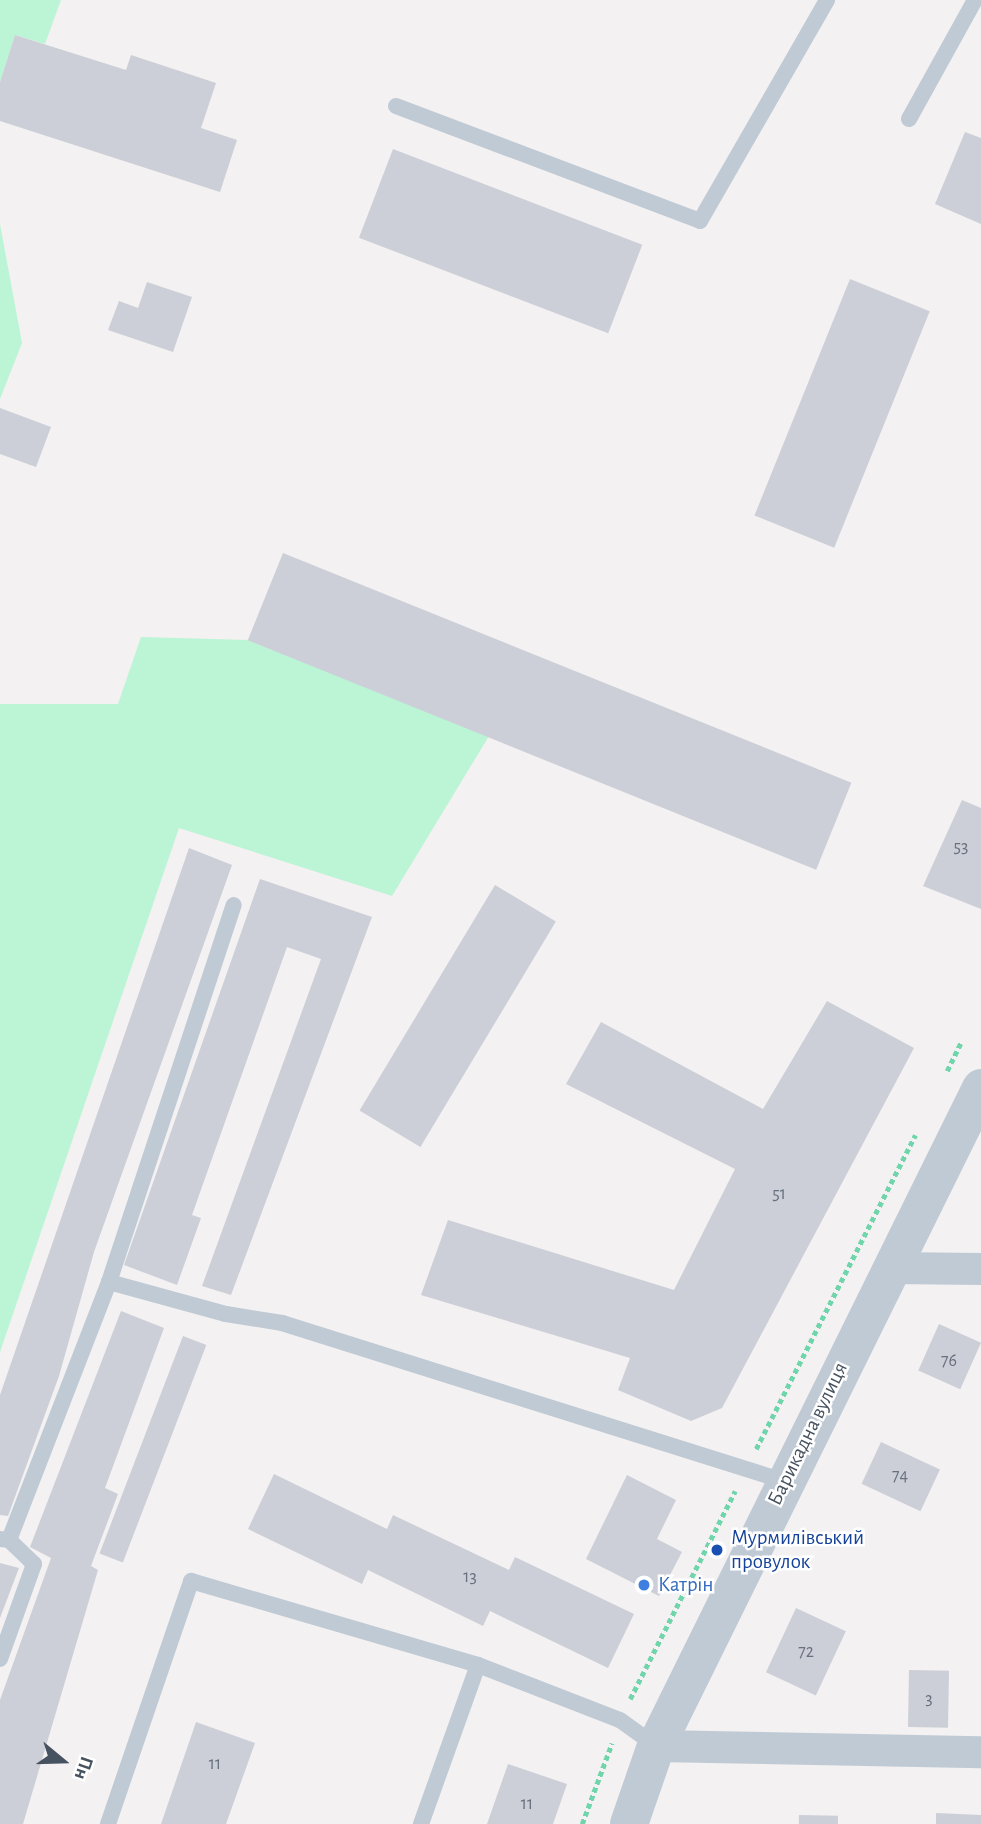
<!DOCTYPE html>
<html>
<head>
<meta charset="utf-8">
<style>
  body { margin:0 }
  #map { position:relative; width:981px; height:1824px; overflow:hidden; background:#f3f1f1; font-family:"Alegreya Sans",sans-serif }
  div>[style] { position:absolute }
  .green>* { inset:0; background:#bcf4d6 }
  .building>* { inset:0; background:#cccfd7; transform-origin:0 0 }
  .path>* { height:4.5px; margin-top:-2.25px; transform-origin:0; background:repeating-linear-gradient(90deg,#71d5ab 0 5px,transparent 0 8.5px) }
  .service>* { height:16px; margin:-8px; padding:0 8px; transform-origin:8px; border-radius:8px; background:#c0cad4 }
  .minor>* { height:32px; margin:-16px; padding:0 16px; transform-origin:16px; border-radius:16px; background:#c0cad4 }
  .tertiary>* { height:38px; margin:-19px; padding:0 19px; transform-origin:19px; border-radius:19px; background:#c0cad4 }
  .dots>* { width:19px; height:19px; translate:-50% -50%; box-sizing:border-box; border:4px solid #fff; border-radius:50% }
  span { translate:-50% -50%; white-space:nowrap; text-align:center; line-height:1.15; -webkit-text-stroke:5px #fff; paint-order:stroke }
  .number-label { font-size:18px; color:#68717e }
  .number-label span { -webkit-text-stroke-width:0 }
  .street-label { font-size:21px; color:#475260 }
  .transit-label { font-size:21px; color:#164399 }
  .left { translate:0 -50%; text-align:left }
  .shop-label { font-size:21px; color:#366cbe }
  .north { position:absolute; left:28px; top:1726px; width:70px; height:70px; -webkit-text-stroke:5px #fff; paint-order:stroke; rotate:109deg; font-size:19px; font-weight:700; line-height:28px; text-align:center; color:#475260 }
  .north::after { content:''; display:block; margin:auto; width:24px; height:32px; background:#475260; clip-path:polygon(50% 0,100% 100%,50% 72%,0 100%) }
</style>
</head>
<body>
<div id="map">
  <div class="green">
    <i style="clip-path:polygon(0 0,61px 0,45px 44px,15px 35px,0 82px)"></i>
    <i style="clip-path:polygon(0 224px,22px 343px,0 399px)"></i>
    <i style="clip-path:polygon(141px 637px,248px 640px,489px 736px,392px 896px,179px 828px,0 1352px,0 704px,118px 704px)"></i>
  </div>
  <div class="building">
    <i style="clip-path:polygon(15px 35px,126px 70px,131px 55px,216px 83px,201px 128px,237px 140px,220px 192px,0 121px,0 82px)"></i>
    <i style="clip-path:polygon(965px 132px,981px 138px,981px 224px,935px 204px)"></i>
    <i style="left:393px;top:149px;width:267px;height:95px;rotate:21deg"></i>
    <i style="left:850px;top:279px;width:86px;height:255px;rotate:22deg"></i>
    <i style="clip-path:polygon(147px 282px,192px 297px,173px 352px,108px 330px,119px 301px,138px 308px)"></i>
    <i style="clip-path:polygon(0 408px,51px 427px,36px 467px,0 454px)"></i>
    <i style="left:283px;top:553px;width:613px;height:94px;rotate:22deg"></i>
    <i style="clip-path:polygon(962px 800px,981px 808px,981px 909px,923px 886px)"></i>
    <i style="clip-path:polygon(189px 848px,232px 865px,94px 1252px,59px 1376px,8px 1516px,0 1515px,0 1395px)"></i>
    <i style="clip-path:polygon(260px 879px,372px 917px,231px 1295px,202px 1286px,321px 959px,287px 947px,192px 1215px,201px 1218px,177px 1285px,124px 1265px)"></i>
    <i style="left:495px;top:885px;width:71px;height:263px;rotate:31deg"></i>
    <i style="clip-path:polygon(827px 1001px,914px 1048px,722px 1408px,691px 1421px,618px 1390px,630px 1358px,421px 1295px,448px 1220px,674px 1290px,735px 1169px,566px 1084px,601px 1022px,763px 1109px)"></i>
    <i style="clip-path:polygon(121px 1311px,164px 1328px,105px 1488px,118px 1494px,91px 1566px,98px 1570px,23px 1824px,0 1824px,0 1700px,51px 1558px,30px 1547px)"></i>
    <i style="left:939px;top:1324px;width:46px;height:51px;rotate:24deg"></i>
    <i style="left:183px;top:1336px;width:25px;height:233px;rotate:21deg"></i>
    <i style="left:881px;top:1442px;width:65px;height:46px;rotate:25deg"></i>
    <i style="clip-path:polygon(274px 1474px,387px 1529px,393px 1515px,509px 1570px,515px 1557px,634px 1614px,608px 1668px,490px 1611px,483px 1626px,368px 1570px,362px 1584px,248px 1529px)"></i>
    <i style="clip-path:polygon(627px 1475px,676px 1500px,657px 1539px,682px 1552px,659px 1596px,586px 1559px)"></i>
    <i style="clip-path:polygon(0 1563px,19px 1568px,0 1618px)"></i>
    <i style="left:796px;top:1608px;width:55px;height:71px;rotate:25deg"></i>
    <i style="left:909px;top:1670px;width:40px;height:57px;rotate:1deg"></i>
    <i style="clip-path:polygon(196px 1722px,255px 1743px,226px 1824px,161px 1824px)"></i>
    <i style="clip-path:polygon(508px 1764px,567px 1784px,553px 1824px,487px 1824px)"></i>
    <i style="clip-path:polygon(936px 1813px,981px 1815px,981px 1824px,936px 1824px)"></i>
    <i style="left:799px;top:1815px;width:39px;height:9px;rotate:1deg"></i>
  </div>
  <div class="path">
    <i style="left:947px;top:1071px;width:32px;rotate:-64deg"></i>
    <i style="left:756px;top:1449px;width:352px;rotate:-63.1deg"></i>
    <i style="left:630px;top:1699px;width:233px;rotate:-63.2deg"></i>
    <i style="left:582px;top:1824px;width:86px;rotate:-69.7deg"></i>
  </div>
  <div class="service">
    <i style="left:396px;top:106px;width:325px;rotate:20.7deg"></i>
    <i style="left:700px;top:221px;width:255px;rotate:-60.1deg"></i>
    <i style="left:909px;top:119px;width:136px;rotate:-61deg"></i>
    <i style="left:109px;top:1282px;width:121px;rotate:15.3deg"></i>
    <i style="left:226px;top:1314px;width:57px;rotate:9.1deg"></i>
    <i style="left:282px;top:1323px;width:526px;rotate:17.47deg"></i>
    <i style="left:0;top:1539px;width:9px;rotate:6deg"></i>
    <i style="left:9px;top:1540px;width:277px;rotate:-68.8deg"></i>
    <i style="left:109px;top:1282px;width:397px;rotate:-71.7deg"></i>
    <i style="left:0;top:1659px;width:101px;rotate:-70.3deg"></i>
    <i style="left:34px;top:1564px;width:35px;rotate:-136deg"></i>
    <i style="left:108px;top:1824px;width:257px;rotate:-71.1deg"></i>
    <i style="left:191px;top:1581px;width:299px;rotate:16.3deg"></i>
    <i style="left:478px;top:1665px;width:152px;rotate:21.2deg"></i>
    <i style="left:620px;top:1720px;width:44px;rotate:35.8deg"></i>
    <i style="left:421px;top:1824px;width:169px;rotate:-70.3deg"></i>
  </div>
  <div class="minor">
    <i style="left:891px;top:1268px;width:90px;rotate:0.6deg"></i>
    <i style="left:656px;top:1746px;width:325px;rotate:1.1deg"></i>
  </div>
  <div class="tertiary">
    <i style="left:629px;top:1824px;width:83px;rotate:-70.9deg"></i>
    <i style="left:656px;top:1746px;width:734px;rotate:-63.71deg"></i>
  </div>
  <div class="dots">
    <i style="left:717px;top:1550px;background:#1a4fb4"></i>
    <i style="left:644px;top:1585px;background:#3f7fe0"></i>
  </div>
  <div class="number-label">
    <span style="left:961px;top:847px">53</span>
    <span style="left:779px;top:1194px">51</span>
    <span style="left:949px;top:1361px">76</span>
    <span style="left:900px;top:1476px">74</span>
    <span style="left:470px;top:1577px">13</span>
    <span style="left:806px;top:1652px">72</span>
    <span style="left:929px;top:1699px">3</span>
    <span style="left:215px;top:1764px">11</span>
    <span style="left:527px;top:1804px">11</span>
  </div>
  <div class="street-label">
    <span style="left:808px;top:1434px;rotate:-64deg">Барикадна вулиця</span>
  </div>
  <div class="transit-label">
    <span class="left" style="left:731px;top:1550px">Мурмилівський<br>провулок</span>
  </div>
  <div class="shop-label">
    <span class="left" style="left:658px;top:1585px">Катрін</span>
  </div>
  <div class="north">Пн</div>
</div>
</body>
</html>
